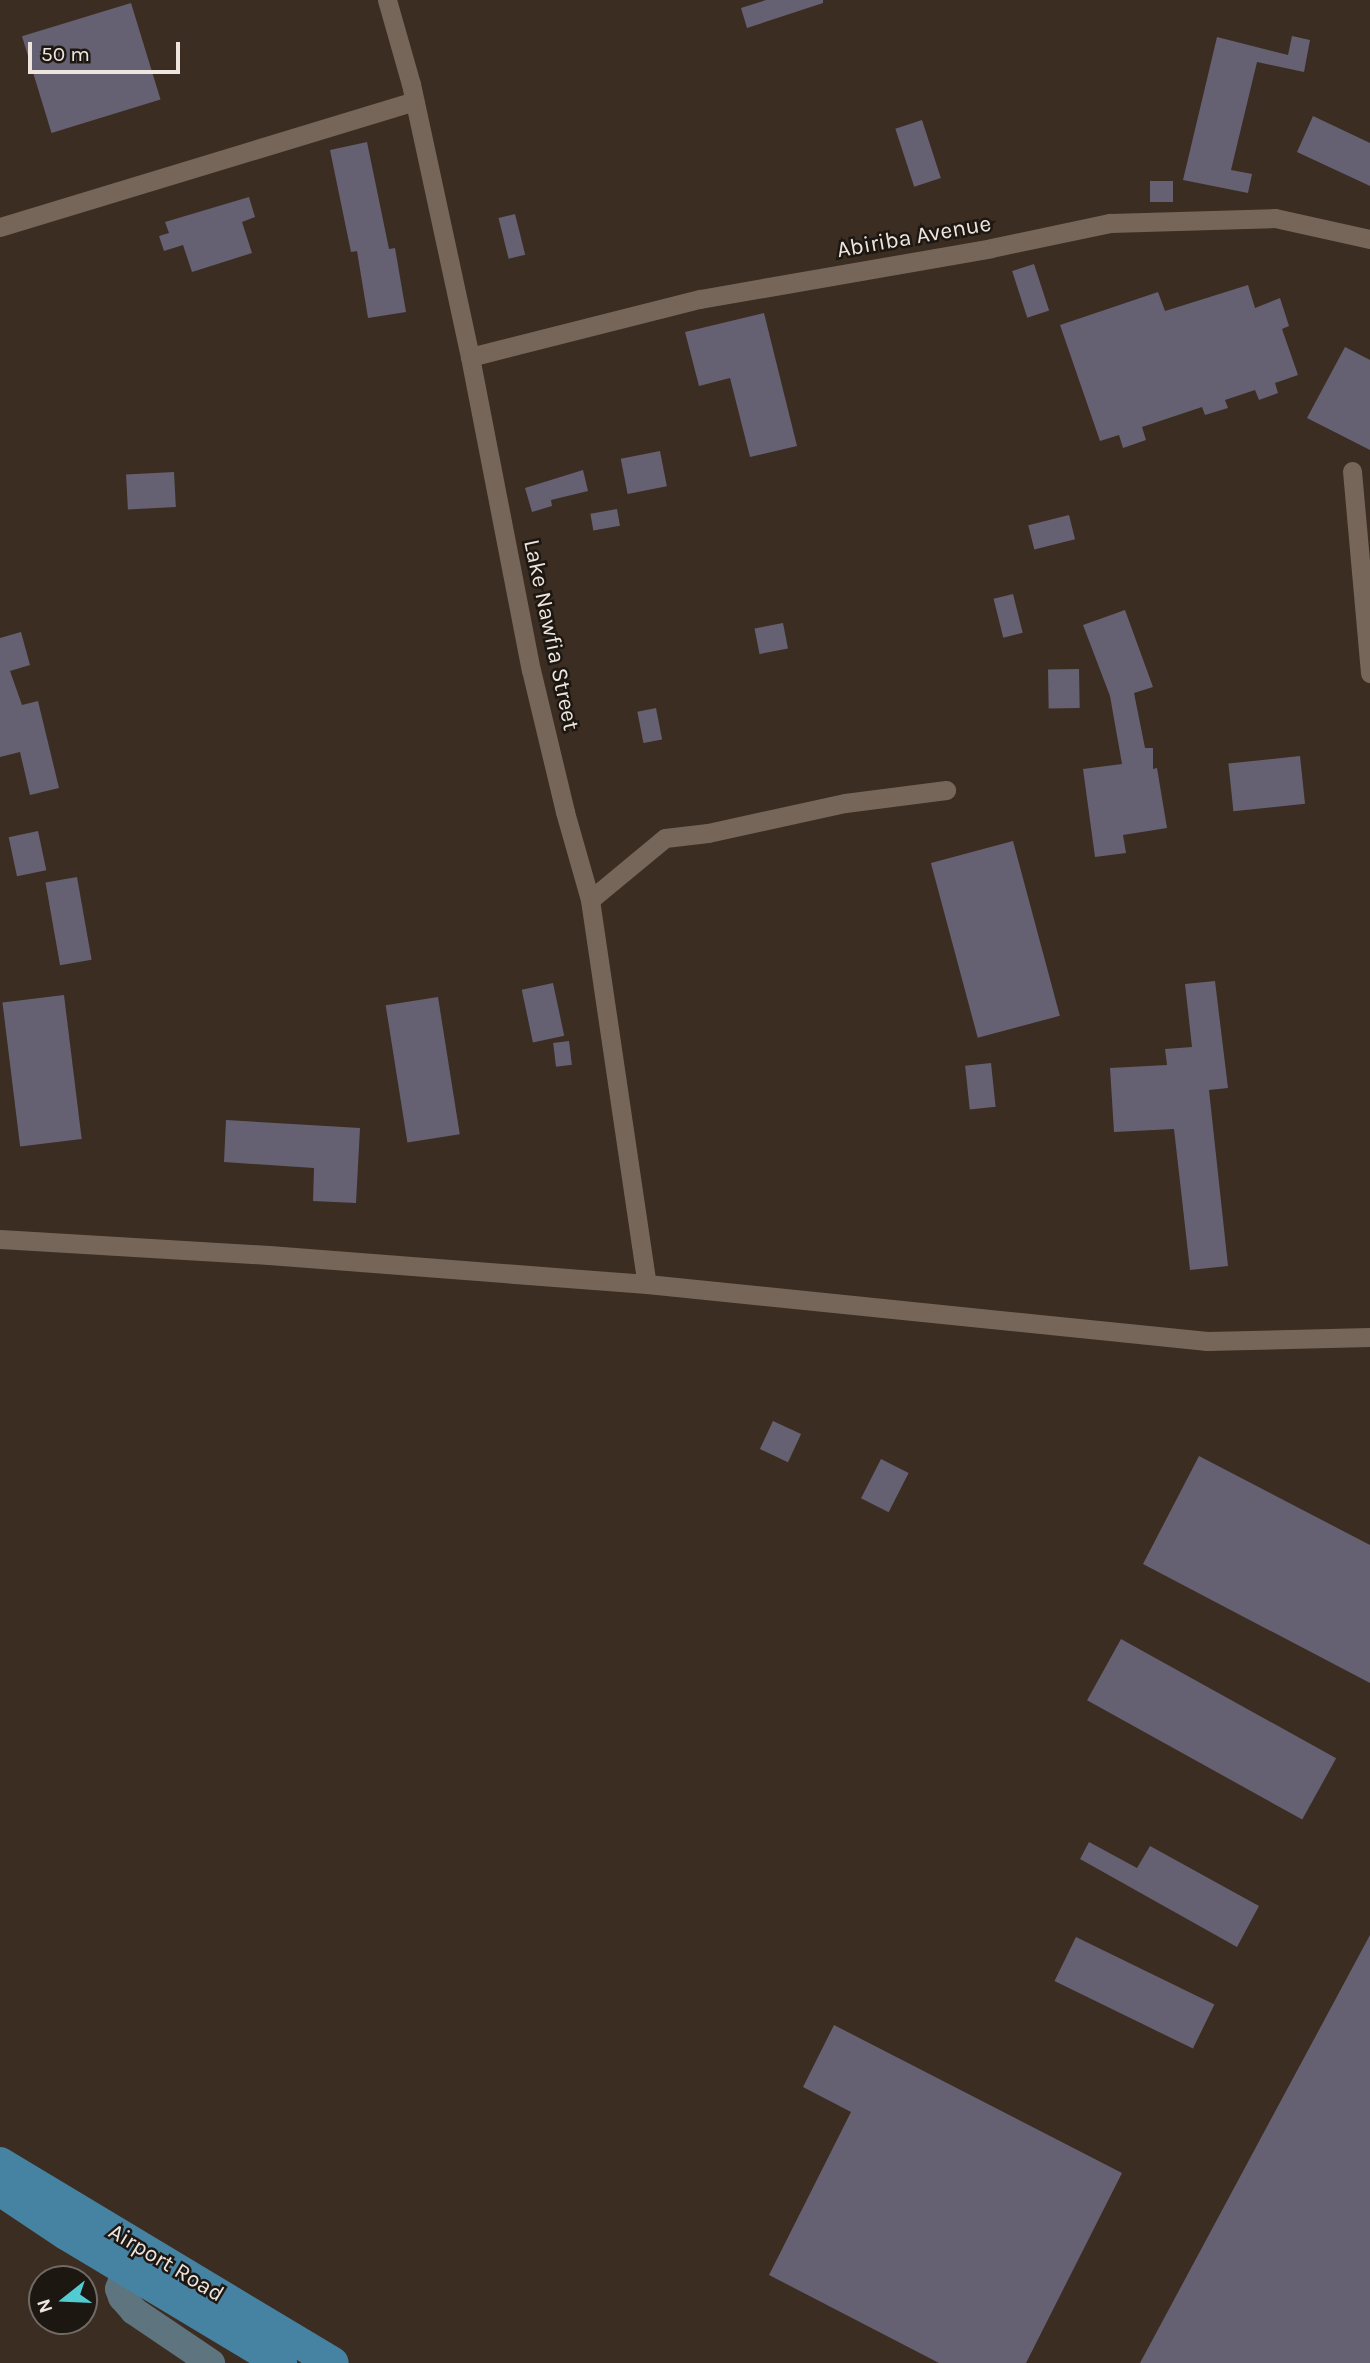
<!DOCTYPE html>
<html>
<head>
<meta charset="utf-8">
<style>
  body { margin:0 }
  #map { position:relative; width:1370px; height:2363px; overflow:hidden; background:#3b2d22; font-family:Karla,sans-serif }
  div>[style] { position:absolute }
  .building>* { inset:0; background:#656172; transform-origin:0 0 }
  .street>* { height:19px; margin:-9.5px; padding:0 9.5px; transform-origin:9.5px; border-radius:9.5px; background:#76665a }
  .secondary>* { height:28px; margin:-14px; padding:0 14px; transform-origin:14px; border-radius:14px; background:#5e747e }
  .primary>* { height:32px; margin:-16px; padding:0 16px; transform-origin:16px; border-radius:16px; background:#4683a3 }
  span { translate:-50% -50%; white-space:nowrap; text-align:center; line-height:1.15; -webkit-text-stroke:5px #1d1712; paint-order:stroke }
  .street-label { font-size:23px; color:#efe5df }
  .north { position:absolute; left:28px; top:2265px; width:70px; height:70px; box-sizing:border-box; background:#1d1712; border:2px solid #716964; border-radius:50%; rotate:252deg; font-size:19px; font-weight:700; line-height:28px; text-align:center; color:#efe5df }
  .north::after { content:''; display:block; margin:auto; width:24px; height:32px; background:#51ccd2; clip-path:polygon(50% 0,100% 100%,50% 72%,0 100%) }
  .scale { position:absolute; left:28px; top:42px; width:152px; height:32px; box-sizing:border-box; border:4px solid #efe5df; border-top:0; padding-left:9px; font-size:21px; line-height:24px; white-space:nowrap; color:#efe5df; -webkit-text-stroke:5px #1d1712; paint-order:stroke }
</style>
</head>
<body>
<div id="map">
  <div class="building">
    <i style="clip-path:polygon(766px 0,823px 0,823px 3px,747px 28px,741px 8px)"></i>
    <i style="left:131px;top:3px;width:101px;height:114px;rotate:73deg"></i>
    <i style="clip-path:polygon(1292px 36px,1310px 40px,1304px 72px,1257px 62px,1231px 170px,1252px 174px,1248px 193px,1183px 180px,1217px 37px,1288px 55px)"></i>
    <i style="clip-path:polygon(1313px 116px,1370px 143px,1370px 186px,1297px 152px)"></i>
    <i style="left:922px;top:120px;width:61px;height:28px;rotate:72deg"></i>
    <i style="clip-path:polygon(367px 142px,389px 249px,395px 248px,406px 312px,368px 318px,357px 251px,351px 252px,330px 150px)"></i>
    <i style="left:1150px;top:181px;width:23px;height:21px"></i>
    <i style="clip-path:polygon(249px 197px,255px 217px,242px 222px,252px 253px,192px 272px,183px 245px,164px 251px,159px 236px,169px 233px,165px 222px)"></i>
    <i style="left:515px;top:214px;width:42px;height:17px;rotate:76deg"></i>
    <i style="left:1034px;top:264px;width:49px;height:23px;rotate:72deg"></i>
    <i style="clip-path:polygon(1248px 285px,1255px 308px,1280px 298px,1289px 326px,1282px 329px,1298px 375px,1275px 383px,1278px 393px,1259px 400px,1255px 390px,1225px 400px,1228px 408px,1205px 415px,1202px 407px,1142px 427px,1146px 440px,1123px 448px,1119px 435px,1100px 441px,1060px 325px,1158px 292px,1165px 311px)"></i>
    <i style="clip-path:polygon(764px 313px,797px 446px,750px 457px,730px 378px,699px 386px,685px 332px)"></i>
    <i style="clip-path:polygon(1345px 347px,1370px 360px,1370px 450px,1307px 418px)"></i>
    <i style="left:660px;top:451px;width:36px;height:40px;rotate:79deg"></i>
    <i style="clip-path:polygon(583px 470px,588px 491px,551px 500px,552px 506px,532px 512px,525px 488px)"></i>
    <i style="left:174px;top:472px;width:35px;height:48px;rotate:87deg"></i>
    <i style="left:617px;top:509px;width:17px;height:27px;rotate:80deg"></i>
    <i style="left:1069px;top:515px;width:25px;height:42px;rotate:76deg"></i>
    <i style="left:1013px;top:594px;width:40px;height:20px;rotate:76deg"></i>
    <i style="clip-path:polygon(1125px 610px,1153px 687px,1134px 693px,1145px 748px,1153px 748px,1153px 769px,1157px 768px,1167px 828px,1123px 835px,1126px 853px,1095px 857px,1083px 769px,1122px 764px,1110px 696px,1083px 625px)"></i>
    <i style="left:783px;top:623px;width:26px;height:29px;rotate:79deg"></i>
    <i style="clip-path:polygon(21px 632px,30px 665px,10px 671px,22px 705px,38px 701px,59px 788px,30px 795px,20px 752px,0 757px,0 638px)"></i>
    <i style="left:1079px;top:669px;width:39px;height:31px;rotate:89deg"></i>
    <i style="left:656px;top:708px;width:32px;height:19px;rotate:79deg"></i>
    <i style="left:1300px;top:756px;width:48px;height:72px;rotate:84deg"></i>
    <i style="left:38px;top:831px;width:40px;height:30px;rotate:78deg"></i>
    <i style="left:1013px;top:841px;width:181px;height:85px;rotate:75deg"></i>
    <i style="left:77px;top:877px;width:84px;height:32px;rotate:80deg"></i>
    <i style="clip-path:polygon(1215px 981px,1228px 1088px,1209px 1090px,1228px 1266px,1190px 1270px,1174px 1129px,1114px 1132px,1110px 1068px,1167px 1065px,1165px 1049px,1192px 1047px,1185px 984px)"></i>
    <i style="left:553px;top:983px;width:54px;height:32px;rotate:78deg"></i>
    <i style="left:64px;top:995px;width:145px;height:62px;rotate:83deg"></i>
    <i style="left:438px;top:997px;width:139px;height:53px;rotate:81deg"></i>
    <i style="left:569px;top:1041px;width:24px;height:16px;rotate:83deg"></i>
    <i style="left:991px;top:1063px;width:44px;height:26px;rotate:84deg"></i>
    <i style="clip-path:polygon(226px 1120px,360px 1128px,356px 1203px,313px 1201px,314px 1168px,224px 1162px)"></i>
    <i style="left:773px;top:1421px;width:31px;height:31px;rotate:25deg"></i>
    <i style="clip-path:polygon(1199px 1456px,1370px 1545px,1370px 1683px,1143px 1564px)"></i>
    <i style="left:881px;top:1459px;width:31px;height:44px;rotate:27deg"></i>
    <i style="left:1121px;top:1639px;width:246px;height:70px;rotate:29deg"></i>
    <i style="clip-path:polygon(1089px 1842px,1137px 1868px,1150px 1846px,1259px 1906px,1237px 1947px,1080px 1859px)"></i>
    <i style="clip-path:polygon(1370px 1935px,1370px 2363px,1140px 2363px)"></i>
    <i style="left:1076px;top:1937px;width:154px;height:49px;rotate:26deg"></i>
    <i style="clip-path:polygon(834px 2025px,1122px 2173px,1026px 2363px,939px 2363px,769px 2275px,851px 2112px,803px 2087px)"></i>
  </div>
  <div class="street">
    <i style="left:387px;top:0;width:87px;rotate:74.1deg"></i>
    <i style="left:411px;top:84px;width:279px;rotate:77.8deg"></i>
    <i style="left:470px;top:357px;width:319px;rotate:79deg"></i>
    <i style="left:531px;top:670px;width:146px;rotate:76.5deg"></i>
    <i style="left:565px;top:812px;width:91px;rotate:74.1deg"></i>
    <i style="left:590px;top:900px;width:388px;rotate:81.6deg"></i>
    <i style="left:0;top:227px;width:433px;rotate:-16.9deg"></i>
    <i style="left:470px;top:357px;width:237px;rotate:-14.2deg"></i>
    <i style="left:700px;top:299px;width:295px;rotate:-9.9deg"></i>
    <i style="left:991px;top:248px;width:122px;rotate:-11.9deg"></i>
    <i style="left:1110px;top:223px;width:165px;rotate:-1.7deg"></i>
    <i style="left:1275px;top:218px;width:97px;rotate:12.5deg"></i>
    <i style="left:1352px;top:471px;width:203px;rotate:84.9deg"></i>
    <i style="left:590px;top:900px;width:97px;rotate:-39.6deg"></i>
    <i style="left:665px;top:838px;width:43px;rotate:-6.6deg"></i>
    <i style="left:708px;top:833px;width:140px;rotate:-12.4deg"></i>
    <i style="left:845px;top:803px;width:102px;rotate:-7.3deg"></i>
    <i style="left:0;top:1239px;width:269px;rotate:3.4deg"></i>
    <i style="left:269px;top:1255px;width:379px;rotate:4.4deg"></i>
    <i style="left:647px;top:1284px;width:563px;rotate:5.81deg"></i>
    <i style="left:1207px;top:1341px;width:163px;rotate:-1.4deg"></i>
  </div>
  <div class="secondary">
    <i style="left:140px;top:2254px;width:21px;rotate:131deg"></i>
    <i style="left:126px;top:2270px;width:20px;rotate:110deg"></i>
    <i style="left:119px;top:2289px;width:9px;rotate:69deg"></i>
    <i style="left:122px;top:2297px;width:18px;rotate:49deg"></i>
    <i style="left:134px;top:2311px;width:93px;rotate:34deg"></i>
  </div>
  <div class="primary">
    <i style="left:0;top:2163px;width:388px;rotate:31deg"></i>
    <i style="left:0;top:2190px;width:79px;rotate:33.7deg"></i>
    <i style="left:66px;top:2234px;width:251px;rotate:31deg"></i>
  </div>
  <div class="street-label">
    <span style="left:914px;top:237px;rotate:-10deg">Abiriba Avenue</span>
    <span style="left:551px;top:635px;rotate:78deg">Lake Nawfia Street</span>
    <span style="left:166px;top:2263px;rotate:31deg">Airport Road</span>
  </div>
  <div class="north">N</div>
  <div class="scale">50 m</div>
</div>
</body>
</html>
